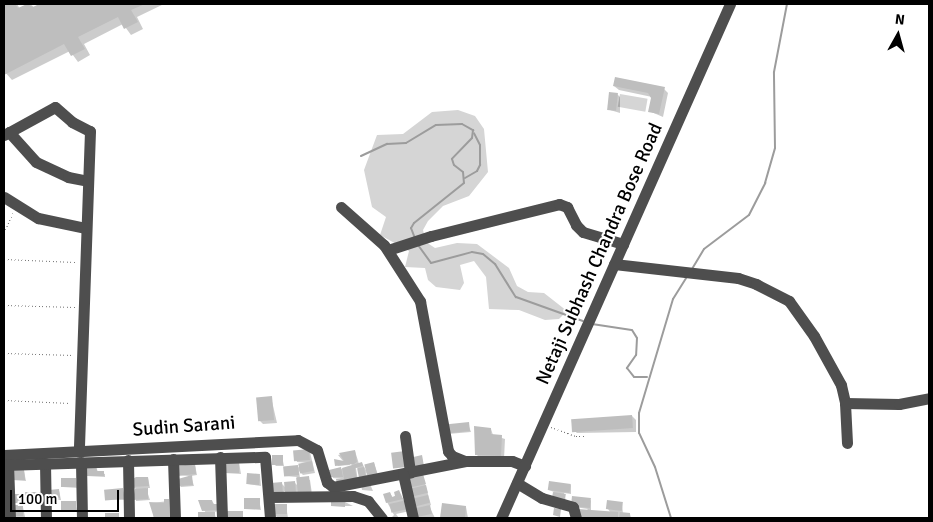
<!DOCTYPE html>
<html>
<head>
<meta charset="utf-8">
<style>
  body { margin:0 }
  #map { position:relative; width:933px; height:522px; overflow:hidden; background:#fff; font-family:Signika,sans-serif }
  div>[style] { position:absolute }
  .green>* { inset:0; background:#d5d5d5; transform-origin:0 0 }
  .shadow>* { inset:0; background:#0003 }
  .stream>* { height:2px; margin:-1px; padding:0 1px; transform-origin:1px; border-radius:1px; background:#9c9c9c }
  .building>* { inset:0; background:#bebebe; transform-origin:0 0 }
  .path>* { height:1px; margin-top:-0.5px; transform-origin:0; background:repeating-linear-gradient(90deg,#707070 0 1px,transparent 0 3.5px) }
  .minor>* { height:11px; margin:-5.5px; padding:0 5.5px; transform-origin:5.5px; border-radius:5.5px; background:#4e4e4e }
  span { translate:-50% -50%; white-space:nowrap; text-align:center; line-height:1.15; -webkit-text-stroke:4px #fff; paint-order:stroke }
  .street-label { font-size:19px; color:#000 }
  .frame { position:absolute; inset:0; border:5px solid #000; pointer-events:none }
  .north { position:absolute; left:873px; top:10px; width:50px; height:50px; -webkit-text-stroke:4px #fff; paint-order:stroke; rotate:7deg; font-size:14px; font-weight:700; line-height:20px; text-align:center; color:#000 }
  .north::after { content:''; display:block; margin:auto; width:18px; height:22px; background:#000; clip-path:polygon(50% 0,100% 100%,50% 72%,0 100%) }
  .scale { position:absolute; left:10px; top:490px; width:109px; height:22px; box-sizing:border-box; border:2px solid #000; border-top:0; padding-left:6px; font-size:15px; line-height:18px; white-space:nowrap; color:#000; -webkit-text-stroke:4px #fff; paint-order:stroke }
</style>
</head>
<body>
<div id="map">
  <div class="green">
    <i style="left:620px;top:94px;width:28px;height:13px;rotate:10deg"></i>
    <i style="clip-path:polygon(458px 110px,475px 116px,484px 129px,488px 172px,469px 196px,443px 206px,428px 221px,423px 230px,426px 242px,435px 248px,457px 243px,477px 244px,509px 268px,517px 286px,528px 292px,544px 293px,567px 311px,559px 319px,545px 320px,519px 310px,489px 309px,486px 277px,474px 261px,460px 265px,464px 283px,460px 290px,436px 287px,428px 280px,425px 268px,405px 267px,409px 251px,380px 235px,386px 217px,372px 207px,364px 170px,377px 135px,403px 134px,432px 112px)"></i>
  </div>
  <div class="shadow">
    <i style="clip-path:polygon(4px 4px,17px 4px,20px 9px,30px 4px,34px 7px,42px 4px,164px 4px,137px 17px,143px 29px,131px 35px,123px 24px,84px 44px,90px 55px,78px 62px,70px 51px,12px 80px,4px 71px)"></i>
    <i style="clip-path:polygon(614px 86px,664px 89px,668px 93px,663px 117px,649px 111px,652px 97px,619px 90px)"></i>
    <i style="clip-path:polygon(617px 94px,620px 97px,620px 113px,610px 110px)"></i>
    <i style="clip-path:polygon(271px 397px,277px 423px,263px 424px,260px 421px)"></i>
    <i style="clip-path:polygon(632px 416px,636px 420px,636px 432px,577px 433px,572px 429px)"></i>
    <i style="clip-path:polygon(468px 424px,471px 432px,448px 434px)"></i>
    <i style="clip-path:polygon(491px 429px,493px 435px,505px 439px,504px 459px,479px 457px,476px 454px)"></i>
    <i style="clip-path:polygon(355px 451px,359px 464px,362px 463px,367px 472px,374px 463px,378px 475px,370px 477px,366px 472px,367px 478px,361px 477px,358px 468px,356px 468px,358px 481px,333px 478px,330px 471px,354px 467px,349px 462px,350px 465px,337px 466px,343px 461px,338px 455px)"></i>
    <i style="clip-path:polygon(294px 452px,310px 452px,315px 473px,303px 475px,299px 471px,300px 478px,310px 480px,312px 494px,288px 494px,284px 491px,284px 495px,275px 496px,282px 484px,285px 487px,294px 482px,298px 486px,297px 477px,285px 476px,297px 466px,301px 469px,309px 463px,297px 462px)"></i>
    <i style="clip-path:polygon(282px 456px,284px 466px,276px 466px,274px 464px)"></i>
    <i style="clip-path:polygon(239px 462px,241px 474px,224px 473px)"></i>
    <i style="clip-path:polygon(195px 465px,197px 475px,191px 476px,194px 486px,181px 487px,179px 485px,189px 476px,178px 475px)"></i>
    <i style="clip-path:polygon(96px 467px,98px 472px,105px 474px,105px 477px,87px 476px)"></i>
    <i style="clip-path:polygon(24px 471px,26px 481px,12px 480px)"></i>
    <i style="clip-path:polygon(260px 475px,261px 486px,248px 484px)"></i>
    <i style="clip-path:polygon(423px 476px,431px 505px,429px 506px,435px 518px,418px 518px,409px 487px)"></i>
    <i style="clip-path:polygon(148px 478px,150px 488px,146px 488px,150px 500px,136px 501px,136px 489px,132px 487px)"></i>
    <i style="clip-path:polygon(76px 479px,78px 488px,63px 487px)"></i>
    <i style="clip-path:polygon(370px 484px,373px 491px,362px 490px,361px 485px)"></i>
    <i style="clip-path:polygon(571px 485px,571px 494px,564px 493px,566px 502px,553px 498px,554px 492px,549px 490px)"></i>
    <i style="clip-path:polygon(59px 490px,61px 500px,49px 500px)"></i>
    <i style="clip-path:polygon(123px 490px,125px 500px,106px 499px)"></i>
    <i style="clip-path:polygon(399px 492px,410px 511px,396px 514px,399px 518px,391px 518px,394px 515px,387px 502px,390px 493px,393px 498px)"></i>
    <i style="clip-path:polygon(27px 494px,43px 504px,12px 502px,23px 495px,27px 499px)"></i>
    <i style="clip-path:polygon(259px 499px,261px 510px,245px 509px)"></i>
    <i style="clip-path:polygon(591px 500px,591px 511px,611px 513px,608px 509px,622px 503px,623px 514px,630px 514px,631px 518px,579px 518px,588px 509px,574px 507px)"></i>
    <i style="clip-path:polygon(169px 501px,170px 518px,154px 518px,151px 503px)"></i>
    <i style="clip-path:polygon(212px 501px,219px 511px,214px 512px,216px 518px,199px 518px,199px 513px,206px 513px,204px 510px)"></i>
    <i style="clip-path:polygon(75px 502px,77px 511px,62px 509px)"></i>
    <i style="clip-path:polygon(345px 502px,353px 506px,332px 506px)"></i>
    <i style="clip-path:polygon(286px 505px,288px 518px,274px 518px,277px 517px,273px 514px)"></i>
    <i style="clip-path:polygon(23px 507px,25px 517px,13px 518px,12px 515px)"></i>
    <i style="clip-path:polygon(466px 507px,468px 518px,442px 518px)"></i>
  </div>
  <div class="stream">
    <i style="left:361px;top:156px;width:29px;rotate:-25deg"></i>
    <i style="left:387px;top:144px;width:19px;rotate:-3deg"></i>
    <i style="left:406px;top:143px;width:35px;rotate:-31deg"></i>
    <i style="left:436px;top:125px;width:26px;rotate:-2deg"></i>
    <i style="left:462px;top:124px;width:13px;rotate:29deg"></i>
    <i style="left:473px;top:130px;width:8px;rotate:97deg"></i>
    <i style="left:472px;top:138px;width:29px;rotate:134deg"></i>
    <i style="left:452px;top:159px;width:6px;rotate:72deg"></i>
    <i style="left:454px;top:165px;width:11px;rotate:38deg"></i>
    <i style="left:463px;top:172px;width:11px;rotate:85deg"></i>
    <i style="left:464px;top:183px;width:64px;rotate:141.3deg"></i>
    <i style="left:414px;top:223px;width:6px;rotate:121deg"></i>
    <i style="left:411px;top:228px;width:9px;rotate:69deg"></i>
    <i style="left:465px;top:178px;width:14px;rotate:-30deg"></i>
    <i style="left:477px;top:171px;width:7px;rotate:-63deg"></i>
    <i style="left:480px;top:165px;width:20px;rotate:-90deg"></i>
    <i style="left:480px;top:145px;width:13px;rotate:-117deg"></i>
    <i style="left:418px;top:245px;width:22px;rotate:54deg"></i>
    <i style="left:431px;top:263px;width:42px;rotate:-15deg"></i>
    <i style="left:472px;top:252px;width:11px;rotate:10deg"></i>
    <i style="left:483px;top:254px;width:16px;rotate:40deg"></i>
    <i style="left:495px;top:264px;width:39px;rotate:58deg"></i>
    <i style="left:516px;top:297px;width:71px;rotate:19.7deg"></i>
    <i style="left:692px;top:269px;width:23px;rotate:-59deg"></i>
    <i style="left:704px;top:249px;width:56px;rotate:-37.1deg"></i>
    <i style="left:749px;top:215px;width:36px;rotate:-63deg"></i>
    <i style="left:765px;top:183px;width:36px;rotate:-74deg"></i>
    <i style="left:775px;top:148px;width:76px;rotate:-90.8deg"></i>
    <i style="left:774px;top:72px;width:69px;rotate:-79.2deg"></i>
    <i style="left:592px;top:324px;width:40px;rotate:8.5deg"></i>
    <i style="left:632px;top:330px;width:9px;rotate:58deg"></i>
    <i style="left:637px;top:338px;width:17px;rotate:93deg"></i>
    <i style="left:636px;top:355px;width:16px;rotate:125deg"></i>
    <i style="left:627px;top:368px;width:11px;rotate:52deg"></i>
    <i style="left:634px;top:377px;width:13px"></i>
    <i style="left:671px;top:518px;width:53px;rotate:-107.4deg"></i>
    <i style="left:655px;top:467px;width:38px;rotate:-115deg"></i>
    <i style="left:639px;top:433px;width:20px;rotate:-90deg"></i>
    <i style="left:639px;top:413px;width:119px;rotate:-73.4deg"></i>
    <i style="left:673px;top:299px;width:26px;rotate:-58deg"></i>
  </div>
  <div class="building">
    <i style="clip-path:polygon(4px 4px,15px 4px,18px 8px,27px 4px,33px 7px,39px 4px,145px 4px,131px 10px,138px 22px,124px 29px,118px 17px,78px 37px,85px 49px,71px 56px,64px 44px,4px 75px)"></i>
    <i style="clip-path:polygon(615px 77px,665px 87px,659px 114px,648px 112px,651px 98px,648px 93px,613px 86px)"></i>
    <i style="left:609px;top:92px;width:9px;height:18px;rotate:6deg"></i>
    <i style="left:272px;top:396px;width:24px;height:16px;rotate:85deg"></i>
    <i style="left:632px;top:415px;width:13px;height:61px;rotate:86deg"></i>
    <i style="left:469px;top:422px;width:9px;height:24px;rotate:84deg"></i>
    <i style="clip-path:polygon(474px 426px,491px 428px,491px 434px,502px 435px,501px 456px,475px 455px)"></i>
    <i style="left:309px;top:449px;width:11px;height:16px;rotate:85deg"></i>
    <i style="clip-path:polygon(355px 450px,357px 462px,354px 464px,335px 466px,334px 459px,344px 461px,339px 453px)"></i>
    <i style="left:405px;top:451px;width:16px;height:14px;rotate:83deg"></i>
    <i style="left:272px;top:455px;width:11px;height:10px"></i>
    <i style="clip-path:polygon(422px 455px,424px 466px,411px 470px,409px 458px)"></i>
    <i style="left:222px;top:461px;width:17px;height:12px"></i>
    <i style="left:312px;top:461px;width:10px;height:14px;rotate:79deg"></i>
    <i style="clip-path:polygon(362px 462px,363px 466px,355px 468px,357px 480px,337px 485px,336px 479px,344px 479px,342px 468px)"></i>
    <i style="left:374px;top:462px;width:11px;height:10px;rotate:75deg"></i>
    <i style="left:195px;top:464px;width:10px;height:19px;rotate:84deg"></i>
    <i style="clip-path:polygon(96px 465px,97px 471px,104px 471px,104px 476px,86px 476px,85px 466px)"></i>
    <i style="left:298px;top:465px;width:10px;height:15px;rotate:84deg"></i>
    <i style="clip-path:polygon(341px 467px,343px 477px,330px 477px,329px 470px)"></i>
    <i style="left:364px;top:467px;width:10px;height:7px;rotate:79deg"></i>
    <i style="clip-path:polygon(24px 469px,25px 480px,10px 480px,10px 470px)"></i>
    <i style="left:247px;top:473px;width:13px;height:11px;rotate:4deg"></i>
    <i style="clip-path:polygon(423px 474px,426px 484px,408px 488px,406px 479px)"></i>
    <i style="clip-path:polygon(192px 475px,193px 485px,178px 486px,178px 479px)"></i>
    <i style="left:309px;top:476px;width:16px;height:13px;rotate:83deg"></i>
    <i style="clip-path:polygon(136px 477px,148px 477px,149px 486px,131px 487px,131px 480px)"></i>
    <i style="left:76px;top:478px;width:9px;height:15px;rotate:90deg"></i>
    <i style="left:295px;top:481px;width:11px;height:11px;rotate:85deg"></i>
    <i style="left:549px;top:481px;width:22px;height:9px;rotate:8deg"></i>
    <i style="left:282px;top:482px;width:11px;height:11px;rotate:85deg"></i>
    <i style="left:426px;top:485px;width:8px;height:19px;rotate:76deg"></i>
    <i style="left:123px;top:488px;width:11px;height:19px;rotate:85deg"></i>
    <i style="clip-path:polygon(148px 488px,148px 499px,133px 500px,135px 489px)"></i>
    <i style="left:59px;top:489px;width:9px;height:13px;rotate:84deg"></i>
    <i style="clip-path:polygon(399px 490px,403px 499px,386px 503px,383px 494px,390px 492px,392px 497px,395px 496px,394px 492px)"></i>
    <i style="left:25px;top:492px;width:16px;height:11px"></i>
    <i style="left:553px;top:492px;width:13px;height:7px;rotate:9deg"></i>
    <i style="left:11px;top:494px;width:13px;height:9px"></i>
    <i style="left:428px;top:495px;width:8px;height:17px;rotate:76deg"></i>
    <i style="left:572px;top:496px;width:19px;height:10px;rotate:6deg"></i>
    <i style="left:244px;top:498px;width:16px;height:11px"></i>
    <i style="clip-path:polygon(164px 499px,169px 499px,169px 518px,154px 518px,149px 502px,164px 503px)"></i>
    <i style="clip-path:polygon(198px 500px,212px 500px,213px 504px,217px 504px,218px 510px,202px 511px)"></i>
    <i style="clip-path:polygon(331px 500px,345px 500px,345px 507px,331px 506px)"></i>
    <i style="left:407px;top:500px;width:9px;height:18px;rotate:77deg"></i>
    <i style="left:607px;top:500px;width:16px;height:9px;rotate:7deg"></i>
    <i style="left:61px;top:501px;width:15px;height:9px"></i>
    <i style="clip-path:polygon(442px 503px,466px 506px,465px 518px,440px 518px)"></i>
    <i style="left:272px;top:504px;width:15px;height:10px"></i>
    <i style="left:11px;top:505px;width:12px;height:11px"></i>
    <i style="left:430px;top:505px;width:9px;height:16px;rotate:77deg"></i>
    <i style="clip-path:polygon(554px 508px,561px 509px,560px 517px,553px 515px)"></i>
    <i style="clip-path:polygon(578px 509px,618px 512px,618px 518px,577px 518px)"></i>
    <i style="left:225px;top:511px;width:18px;height:7px"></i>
    <i style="left:198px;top:512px;width:17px;height:6px"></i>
    <i style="clip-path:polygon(620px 512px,630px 513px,630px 518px,619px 518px)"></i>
    <i style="left:105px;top:513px;width:14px;height:5px"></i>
  </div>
  <div class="path">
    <i style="left:4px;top:233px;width:22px;rotate:-66deg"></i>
    <i style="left:4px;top:259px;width:71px;rotate:2.4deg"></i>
    <i style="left:4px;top:305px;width:71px;rotate:1.6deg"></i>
    <i style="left:4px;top:353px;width:70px;rotate:1.6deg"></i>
    <i style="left:4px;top:400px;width:66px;rotate:2.6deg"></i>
    <i style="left:551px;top:427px;width:27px;rotate:20deg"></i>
    <i style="left:576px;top:436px;width:10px"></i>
  </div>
  <div class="minor">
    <i style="left:9px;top:132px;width:40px;rotate:48deg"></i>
    <i style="left:36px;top:162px;width:35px;rotate:25deg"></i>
    <i style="left:68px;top:177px;width:20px;rotate:11deg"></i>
    <i style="left:4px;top:135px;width:58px;rotate:-28.8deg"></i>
    <i style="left:55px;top:107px;width:23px;rotate:41deg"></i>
    <i style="left:72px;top:122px;width:20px;rotate:27deg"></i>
    <i style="left:90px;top:131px;width:321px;rotate:92deg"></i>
    <i style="left:4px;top:197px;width:40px;rotate:32deg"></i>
    <i style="left:38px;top:218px;width:49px;rotate:11.8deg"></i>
    <i style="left:341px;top:207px;width:57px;rotate:41.5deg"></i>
    <i style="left:384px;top:245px;width:67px;rotate:57.3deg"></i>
    <i style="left:420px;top:301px;width:153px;rotate:79.4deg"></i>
    <i style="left:448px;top:451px;width:6px;rotate:51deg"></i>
    <i style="left:452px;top:456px;width:14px;rotate:21deg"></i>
    <i style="left:388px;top:250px;width:45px;rotate:-18deg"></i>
    <i style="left:431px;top:236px;width:132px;rotate:-14deg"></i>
    <i style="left:559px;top:204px;width:9px;rotate:21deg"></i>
    <i style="left:567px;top:207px;width:20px;rotate:63deg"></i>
    <i style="left:576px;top:225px;width:10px;rotate:45deg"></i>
    <i style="left:583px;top:232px;width:42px;rotate:16.7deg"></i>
    <i style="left:614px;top:264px;width:125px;rotate:6.4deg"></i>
    <i style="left:738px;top:278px;width:19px;rotate:18deg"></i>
    <i style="left:756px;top:284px;width:37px;rotate:27deg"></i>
    <i style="left:789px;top:301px;width:43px;rotate:54.5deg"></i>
    <i style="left:814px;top:336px;width:56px;rotate:61.1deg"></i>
    <i style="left:841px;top:385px;width:18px;rotate:77deg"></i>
    <i style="left:845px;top:403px;width:40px;rotate:87.1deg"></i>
    <i style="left:845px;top:403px;width:54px;rotate:1.1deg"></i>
    <i style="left:899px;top:404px;width:31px;rotate:-11deg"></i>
    <i style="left:405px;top:436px;width:37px;rotate:82deg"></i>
    <i style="left:4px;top:455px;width:294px;rotate:-2.9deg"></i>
    <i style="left:298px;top:440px;width:21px;rotate:28deg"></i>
    <i style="left:317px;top:450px;width:34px;rotate:73deg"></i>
    <i style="left:327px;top:482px;width:8px;rotate:40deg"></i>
    <i style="left:333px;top:487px;width:135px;rotate:-11.1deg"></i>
    <i style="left:465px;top:461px;width:47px"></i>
    <i style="left:512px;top:461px;width:14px;rotate:21deg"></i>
    <i style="left:220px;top:457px;width:61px;rotate:88.1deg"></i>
    <i style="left:173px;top:459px;width:59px;rotate:88.1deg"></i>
    <i style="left:128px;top:460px;width:58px;rotate:89deg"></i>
    <i style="left:81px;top:462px;width:56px;rotate:89deg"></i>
    <i style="left:45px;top:463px;width:55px;rotate:89deg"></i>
    <i style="left:8px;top:464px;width:54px;rotate:87.9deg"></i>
    <i style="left:4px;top:465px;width:261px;rotate:-1.8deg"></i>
    <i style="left:265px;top:457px;width:61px;rotate:85.3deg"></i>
    <i style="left:403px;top:474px;width:45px;rotate:77.2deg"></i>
    <i style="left:517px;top:483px;width:29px;rotate:31deg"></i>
    <i style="left:542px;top:498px;width:32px;rotate:16deg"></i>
    <i style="left:573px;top:507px;width:11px;rotate:75deg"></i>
    <i style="left:270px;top:497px;width:83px;rotate:-0.7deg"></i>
    <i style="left:353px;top:496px;width:16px;rotate:18deg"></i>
    <i style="left:368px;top:501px;width:22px;rotate:51deg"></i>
    <i style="left:501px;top:518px;width:563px;rotate:-65.99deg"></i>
  </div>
  <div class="street-label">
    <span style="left:600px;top:254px;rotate:-66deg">Netaji Subhash Chandra Bose Road</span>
    <span style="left:184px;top:427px;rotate:-4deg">Sudin Sarani</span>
  </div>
  <div class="frame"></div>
  <div class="north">N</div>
  <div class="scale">100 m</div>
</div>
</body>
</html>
